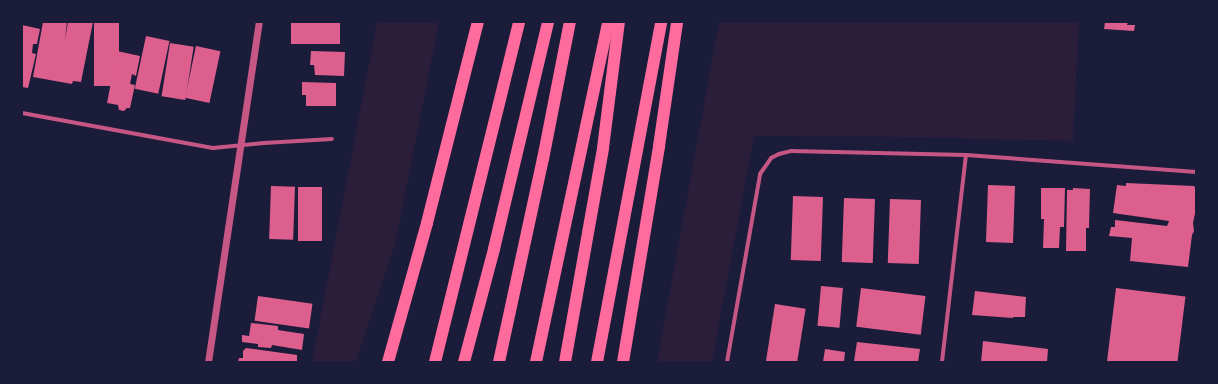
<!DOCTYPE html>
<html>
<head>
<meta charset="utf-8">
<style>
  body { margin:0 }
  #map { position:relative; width:1218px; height:384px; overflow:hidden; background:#1b1b3a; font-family:Raleway,sans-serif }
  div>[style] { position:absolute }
  .green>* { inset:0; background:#2a1e3b }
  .building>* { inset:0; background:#dd5f8e; transform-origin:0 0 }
  .minor>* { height:4px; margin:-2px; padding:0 2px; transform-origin:2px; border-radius:2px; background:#c65784 }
  .tertiary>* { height:7px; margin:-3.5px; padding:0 3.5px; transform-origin:3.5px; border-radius:3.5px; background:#c65784 }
  .motorway>* { height:12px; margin:-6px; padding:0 6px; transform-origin:6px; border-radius:6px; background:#ff6b9d }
  span { translate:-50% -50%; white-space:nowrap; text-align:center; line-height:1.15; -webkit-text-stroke:4px #1b1b3a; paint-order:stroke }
  .frame { position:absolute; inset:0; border:23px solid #1b1b3a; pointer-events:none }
</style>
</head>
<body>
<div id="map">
  <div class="green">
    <i style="clip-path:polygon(377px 22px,439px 22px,395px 245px,356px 362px,312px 362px)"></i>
    <i style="clip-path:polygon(719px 22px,1079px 22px,1073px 141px,907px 137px,754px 136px,712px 362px,657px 362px)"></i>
  </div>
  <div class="building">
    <i style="clip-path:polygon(43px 22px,67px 22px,65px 40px,68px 22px,93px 22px,81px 82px,73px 81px,72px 84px,33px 77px)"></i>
    <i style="left:94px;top:22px;width:25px;height:64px"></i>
    <i style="left:291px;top:22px;width:49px;height:22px"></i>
    <i style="clip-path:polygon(1105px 22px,1128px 22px,1127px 25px,1135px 25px,1134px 31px,1104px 29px)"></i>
    <i style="clip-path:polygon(22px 25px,40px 29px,37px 44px,33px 44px,32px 53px,36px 54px,28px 88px,22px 87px)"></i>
    <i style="left:146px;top:36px;width:24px;height:54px;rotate:12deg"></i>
    <i style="left:170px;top:43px;width:24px;height:54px;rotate:9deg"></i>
    <i style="left:196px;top:46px;width:25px;height:53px;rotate:12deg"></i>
    <i style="clip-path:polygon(117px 51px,140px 56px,136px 76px,132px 74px,130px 84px,135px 85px,130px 108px,127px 108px,124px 111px,119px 110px,118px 105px,107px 103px)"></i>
    <i style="clip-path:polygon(311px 51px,345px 52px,344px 76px,315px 75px,314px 65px,310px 65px)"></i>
    <i style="clip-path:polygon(302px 82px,336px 83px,336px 106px,306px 106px,306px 95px,302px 95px)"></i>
    <i style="clip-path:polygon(1126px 183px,1194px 186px,1196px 189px,1196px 209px,1193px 223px,1194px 231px,1192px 235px,1188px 267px,1130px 261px,1132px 238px,1109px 236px,1111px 227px,1115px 227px,1115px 220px,1167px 226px,1169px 221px,1113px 213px,1117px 185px,1126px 186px)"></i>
    <i style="left:988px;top:185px;width:27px;height:57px;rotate:2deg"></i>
    <i style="left:271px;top:186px;width:24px;height:53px;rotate:2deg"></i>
    <i style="left:298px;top:187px;width:24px;height:54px"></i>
    <i style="clip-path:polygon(1041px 188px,1065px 188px,1064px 227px,1060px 227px,1059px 248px,1043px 248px,1044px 219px,1041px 219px)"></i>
    <i style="clip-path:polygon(1073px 188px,1090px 189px,1089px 228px,1086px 228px,1086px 251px,1066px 251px,1067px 190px,1073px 190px)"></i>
    <i style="left:793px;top:196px;width:30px;height:64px;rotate:2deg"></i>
    <i style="left:844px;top:198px;width:31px;height:64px;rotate:2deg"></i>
    <i style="left:890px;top:199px;width:31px;height:64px;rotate:2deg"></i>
    <i style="left:821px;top:286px;width:22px;height:40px;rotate:5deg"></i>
    <i style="left:861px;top:288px;width:65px;height:39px;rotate:7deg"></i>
    <i style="left:1116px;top:288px;width:70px;height:75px;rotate:7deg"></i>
    <i style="clip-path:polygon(975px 291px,1026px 297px,1025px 317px,1013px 317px,1013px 318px,972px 315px)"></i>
    <i style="left:258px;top:296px;width:55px;height:25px;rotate:8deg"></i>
    <i style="left:775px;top:304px;width:31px;height:59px;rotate:9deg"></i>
    <i style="clip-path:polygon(251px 323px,278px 326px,278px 330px,304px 334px,302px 350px,272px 345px,271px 348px,258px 347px,258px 344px,242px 342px,242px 335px,249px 336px)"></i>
    <i style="clip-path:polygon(983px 341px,1048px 349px,1047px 362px,981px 362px)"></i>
    <i style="clip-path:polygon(857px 342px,920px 349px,918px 362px,854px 361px)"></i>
    <i style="clip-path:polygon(246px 348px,297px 355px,297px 362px,238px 362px,239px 358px,243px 358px,243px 351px)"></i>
    <i style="clip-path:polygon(825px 349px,845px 352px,844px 362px,823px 362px)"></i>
  </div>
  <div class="minor">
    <i style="left:22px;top:113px;width:194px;rotate:10.4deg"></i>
    <i style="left:213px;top:148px;width:51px;rotate:-5.6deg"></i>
    <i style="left:264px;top:143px;width:68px;rotate:-3.4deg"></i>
    <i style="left:727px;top:362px;width:191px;rotate:-80deg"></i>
    <i style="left:760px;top:174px;width:19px;rotate:-55deg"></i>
    <i style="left:771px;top:158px;width:9px;rotate:-27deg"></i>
    <i style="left:779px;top:154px;width:12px;rotate:-14deg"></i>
    <i style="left:791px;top:151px;width:175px;rotate:1.3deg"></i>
    <i style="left:966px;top:155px;width:231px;rotate:4.2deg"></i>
    <i style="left:942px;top:362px;width:208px;rotate:-83.4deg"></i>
  </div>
  <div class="tertiary">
    <i style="left:208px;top:362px;width:344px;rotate:-81.5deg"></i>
  </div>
  <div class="motorway">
    <i style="left:388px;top:362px;width:144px;rotate:-74.3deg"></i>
    <i style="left:427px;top:223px;width:207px;rotate:-75.8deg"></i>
    <i style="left:435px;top:362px;width:350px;rotate:-76.1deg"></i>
    <i style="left:464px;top:362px;width:117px;rotate:-75.1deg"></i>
    <i style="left:494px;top:249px;width:233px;rotate:-76.6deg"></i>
    <i style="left:499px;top:362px;width:208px;rotate:-77.8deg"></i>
    <i style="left:543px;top:159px;width:140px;rotate:-78.9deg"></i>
    <i style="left:536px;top:362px;width:348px;rotate:-78deg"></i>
    <i style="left:565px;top:362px;width:217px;rotate:-79.9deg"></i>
    <i style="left:603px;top:148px;width:127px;rotate:-82.8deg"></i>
    <i style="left:597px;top:362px;width:346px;rotate:-79.3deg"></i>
    <i style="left:623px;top:362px;width:219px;rotate:-80.5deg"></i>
    <i style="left:659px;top:146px;width:125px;rotate:-81.7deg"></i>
  </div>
  <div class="frame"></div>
</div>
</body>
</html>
